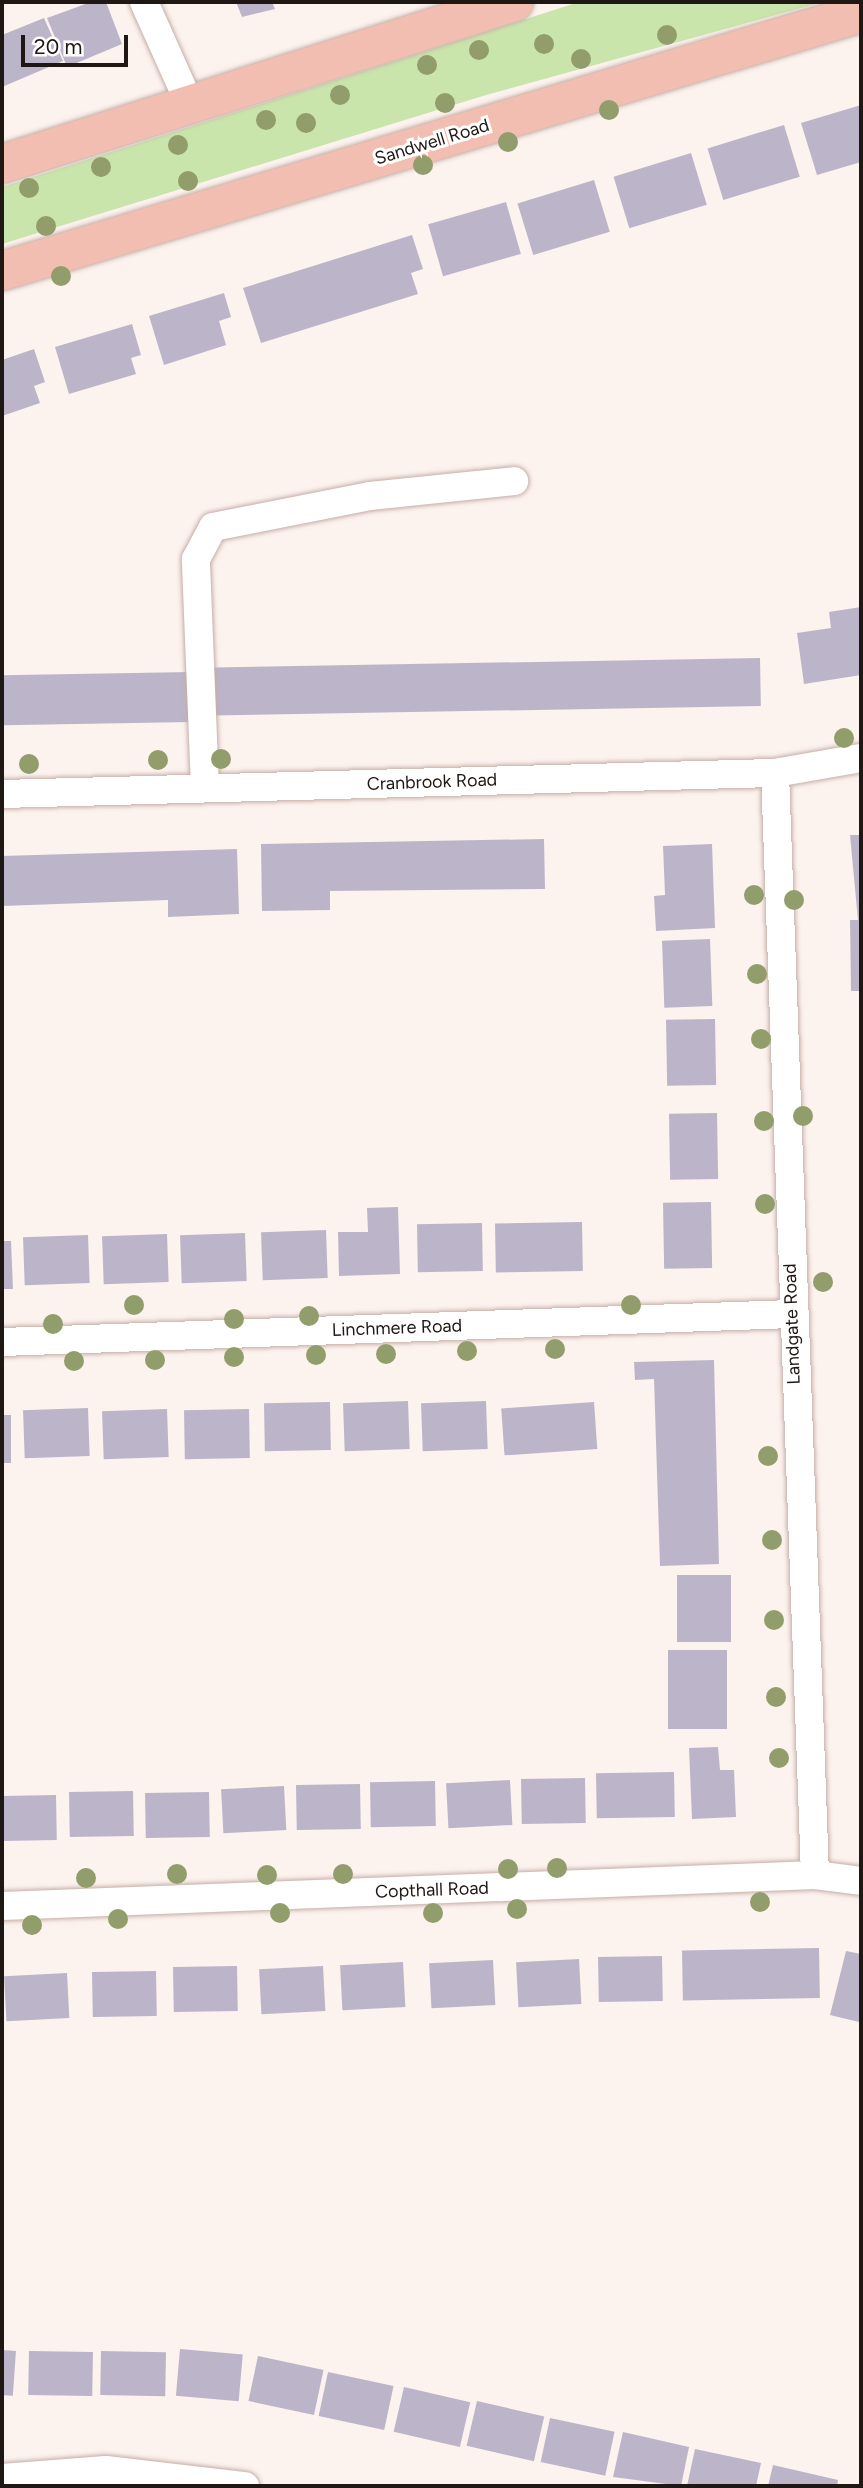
<!DOCTYPE html>
<html>
<head>
<meta charset="utf-8">
<style>
  body { margin:0 }
  #map { position:relative; width:863px; height:2488px; overflow:hidden; background:#fcf2ee; font-family:Figtree,sans-serif }
  div>[style] { position:absolute }
  .green>* { inset:0; background:#cae5ac }
  .building>* { inset:0; background:#bcb5c9; transform-origin:0 0 }
  .roads { filter:drop-shadow(0 0 2px #c5aea6) drop-shadow(0 0 2px #c5aea6) }
  .minor>* { height:28px; margin:-14px; padding:0 14px; transform-origin:14px; border-radius:14px; background:#fff }
  .primary>* { height:38px; margin:-19px; padding:0 19px; transform-origin:19px; border-radius:19px; background:#f3beb2 }
  .trees>* { width:20px; height:20px; margin:-10px; border-radius:50%; background:#919d6b }
  span { translate:-50% -50%; white-space:nowrap; text-align:center; line-height:1.15; -webkit-text-stroke:6px #fff; paint-order:stroke }
  .street-label { font-size:18px; color:#1f1714 }
  .frame { position:absolute; inset:0; border:4px solid #1f1714; pointer-events:none }
  .scale { position:absolute; left:21px; top:35px; width:107px; height:32px; box-sizing:border-box; border:4px solid #1f1714; border-top:0; padding-left:9px; font-size:21px; line-height:24px; white-space:nowrap; color:#1f1714; -webkit-text-stroke:5px #fff; paint-order:stroke }
</style>
</head>
<body>
<div id="map">
  <div class="green">
    <i style="clip-path:polygon(579px 2px,823px 2px,486px 95px,2px 244px,2px 187px)"></i>
  </div>
  <div class="building">
    <i style="clip-path:polygon(91px 2px,106px 2px,122px 44px,67px 67px,47px 18px)"></i>
    <i style="clip-path:polygon(236px 2px,272px 2px,275px 9px,242px 17px)"></i>
    <i style="clip-path:polygon(44px 18px,63px 61px,2px 87px,2px 35px)"></i>
    <i style="clip-path:polygon(861px 105px,861px 162px,817px 175px,801px 123px)"></i>
    <i style="left:784px;top:125px;width:54px;height:80px;rotate:73deg"></i>
    <i style="left:691px;top:153px;width:54px;height:81px;rotate:73deg"></i>
    <i style="left:594px;top:180px;width:54px;height:80px;rotate:73deg"></i>
    <i style="left:506px;top:202px;width:54px;height:81px;rotate:74deg"></i>
    <i style="clip-path:polygon(412px 235px,423px 269px,411px 273px,418px 294px,261px 343px,243px 288px)"></i>
    <i style="clip-path:polygon(224px 293px,231px 317px,219px 321px,226px 345px,164px 365px,149px 316px)"></i>
    <i style="clip-path:polygon(132px 324px,141px 355px,131px 358px,136px 374px,69px 394px,55px 347px)"></i>
    <i style="clip-path:polygon(34px 349px,45px 382px,34px 386px,40px 403px,2px 416px,2px 360px)"></i>
    <i style="clip-path:polygon(861px 607px,861px 675px,804px 684px,797px 633px,831px 628px,829px 612px)"></i>
    <i style="left:760px;top:658px;width:48px;height:548px;rotate:89deg"></i>
    <i style="left:191px;top:672px;width:50px;height:189px;rotate:89deg"></i>
    <i style="clip-path:polygon(850px 835px,861px 835px,861px 991px,851px 991px,850px 920px,858px 920px)"></i>
    <i style="clip-path:polygon(544px 839px,545px 889px,330px 891px,330px 910px,262px 911px,261px 844px)"></i>
    <i style="clip-path:polygon(712px 844px,715px 928px,656px 931px,654px 896px,665px 895px,663px 846px)"></i>
    <i style="clip-path:polygon(237px 849px,239px 914px,168px 917px,168px 900px,2px 906px,2px 856px)"></i>
    <i style="left:710px;top:939px;width:67px;height:48px;rotate:88deg"></i>
    <i style="left:715px;top:1019px;width:66px;height:49px;rotate:89deg"></i>
    <i style="left:717px;top:1113px;width:66px;height:48px;rotate:89deg"></i>
    <i style="left:711px;top:1202px;width:66px;height:48px;rotate:89deg"></i>
    <i style="clip-path:polygon(398px 1207px,400px 1274px,339px 1276px,338px 1232px,368px 1232px,367px 1208px)"></i>
    <i style="left:582px;top:1222px;width:49px;height:87px;rotate:89deg"></i>
    <i style="left:482px;top:1223px;width:48px;height:65px;rotate:89deg"></i>
    <i style="left:326px;top:1230px;width:48px;height:65px;rotate:88deg"></i>
    <i style="left:245px;top:1233px;width:48px;height:65px;rotate:88deg"></i>
    <i style="left:167px;top:1234px;width:48px;height:65px;rotate:88deg"></i>
    <i style="left:88px;top:1235px;width:48px;height:65px;rotate:88deg"></i>
    <i style="clip-path:polygon(2px 1241px,11px 1241px,13px 1289px,2px 1289px)"></i>
    <i style="clip-path:polygon(714px 1360px,719px 1564px,660px 1566px,654px 1379px,635px 1380px,634px 1362px)"></i>
    <i style="left:408px;top:1401px;width:48px;height:65px;rotate:88deg"></i>
    <i style="left:486px;top:1401px;width:48px;height:65px;rotate:88deg"></i>
    <i style="left:330px;top:1402px;width:48px;height:66px;rotate:89deg"></i>
    <i style="left:594px;top:1402px;width:47px;height:93px;rotate:86deg"></i>
    <i style="left:88px;top:1408px;width:48px;height:65px;rotate:88deg"></i>
    <i style="left:167px;top:1409px;width:48px;height:65px;rotate:88deg"></i>
    <i style="left:249px;top:1409px;width:49px;height:65px;rotate:89deg"></i>
    <i style="left:2px;top:1415px;width:9px;height:48px"></i>
    <i style="left:731px;top:1575px;width:67px;height:54px;rotate:90deg"></i>
    <i style="left:668px;top:1650px;width:59px;height:79px"></i>
    <i style="clip-path:polygon(718px 1747px,720px 1770px,734px 1770px,736px 1817px,692px 1819px,689px 1748px)"></i>
    <i style="left:674px;top:1772px;width:45px;height:78px;rotate:89deg"></i>
    <i style="left:585px;top:1778px;width:45px;height:64px;rotate:89deg"></i>
    <i style="left:510px;top:1780px;width:45px;height:64px;rotate:87deg"></i>
    <i style="left:435px;top:1781px;width:45px;height:65px;rotate:89deg"></i>
    <i style="left:360px;top:1784px;width:45px;height:64px;rotate:89deg"></i>
    <i style="left:284px;top:1786px;width:44px;height:63px;rotate:87deg"></i>
    <i style="left:133px;top:1791px;width:45px;height:64px;rotate:89deg"></i>
    <i style="left:209px;top:1792px;width:45px;height:64px;rotate:89deg"></i>
    <i style="left:56px;top:1795px;width:45px;height:54px;rotate:89deg"></i>
    <i style="left:819px;top:1948px;width:50px;height:137px;rotate:89deg"></i>
    <i style="clip-path:polygon(846px 1951px,861px 1954px,859px 2022px,830px 2015px)"></i>
    <i style="left:662px;top:1956px;width:45px;height:64px;rotate:89deg"></i>
    <i style="left:579px;top:1959px;width:45px;height:63px;rotate:87deg"></i>
    <i style="left:493px;top:1960px;width:45px;height:64px;rotate:87deg"></i>
    <i style="left:403px;top:1962px;width:45px;height:63px;rotate:87deg"></i>
    <i style="left:237px;top:1966px;width:45px;height:64px;rotate:89deg"></i>
    <i style="left:323px;top:1966px;width:45px;height:64px;rotate:87deg"></i>
    <i style="left:156px;top:1971px;width:45px;height:64px;rotate:89deg"></i>
    <i style="left:67px;top:1973px;width:45px;height:63px;rotate:87deg"></i>
    <i style="left:180px;top:2349px;width:63px;height:47px;rotate:5deg"></i>
    <i style="left:2px;top:2350px;width:14px;height:45px;rotate:4deg"></i>
    <i style="left:29px;top:2351px;width:64px;height:44px;rotate:1deg"></i>
    <i style="left:101px;top:2351px;width:65px;height:44px;rotate:1deg"></i>
    <i style="left:258px;top:2356px;width:67px;height:46px;rotate:12deg"></i>
    <i style="left:328px;top:2372px;width:67px;height:45px;rotate:12deg"></i>
    <i style="left:404px;top:2387px;width:68px;height:46px;rotate:13deg"></i>
    <i style="left:477px;top:2401px;width:69px;height:46px;rotate:13deg"></i>
    <i style="left:550px;top:2418px;width:66px;height:45px;rotate:12deg"></i>
    <i style="clip-path:polygon(623px 2432px,689px 2447px,681px 2486px,613px 2477px)"></i>
    <i style="clip-path:polygon(695px 2449px,761px 2463px,756px 2486px,687px 2486px)"></i>
    <i style="clip-path:polygon(773px 2465px,838px 2480px,837px 2486px,768px 2486px)"></i>
  </div>
  <div class="roads">
    <div class="minor">
      <i style="left:144px;top:2px;width:113px;rotate:65.9deg"></i>
      <i style="left:775px;top:773px;width:1103px;rotate:87.92deg"></i>
      <i style="left:205px;top:788px;width:229px;rotate:-92.3deg"></i>
      <i style="left:196px;top:559px;width:36px;rotate:-62deg"></i>
      <i style="left:213px;top:527px;width:160px;rotate:-11.2deg"></i>
      <i style="left:370px;top:496px;width:145px;rotate:-5.9deg"></i>
      <i style="left:2px;top:794px;width:773px;rotate:-1.56deg"></i>
      <i style="left:775px;top:773px;width:87px;rotate:-9.9deg"></i>
      <i style="left:2px;top:1342px;width:790px;rotate:-2.03deg"></i>
      <i style="left:2px;top:1906px;width:814px;rotate:-2.18deg"></i>
      <i style="left:815px;top:1875px;width:46px;rotate:7.4deg"></i>
      <i style="left:2px;top:2478px;width:104px;rotate:-4.4deg"></i>
      <i style="left:106px;top:2470px;width:140px;rotate:6.6deg"></i>
    </div>
    <div class="primary">
      <i style="left:2px;top:164px;width:537px;rotate:-17.56deg"></i>
      <i style="left:2px;top:271px;width:897px;rotate:-16.72deg"></i>
    </div>
  </div>
  <div class="trees">
    <i style="left:667px;top:35px"></i>
    <i style="left:544px;top:44px"></i>
    <i style="left:479px;top:50px"></i>
    <i style="left:581px;top:59px"></i>
    <i style="left:427px;top:65px"></i>
    <i style="left:340px;top:95px"></i>
    <i style="left:445px;top:103px"></i>
    <i style="left:609px;top:110px"></i>
    <i style="left:266px;top:120px"></i>
    <i style="left:306px;top:123px"></i>
    <i style="left:508px;top:142px"></i>
    <i style="left:178px;top:145px"></i>
    <i style="left:423px;top:165px"></i>
    <i style="left:101px;top:167px"></i>
    <i style="left:188px;top:181px"></i>
    <i style="left:29px;top:188px"></i>
    <i style="left:46px;top:226px"></i>
    <i style="left:61px;top:276px"></i>
    <i style="left:844px;top:738px"></i>
    <i style="left:221px;top:759px"></i>
    <i style="left:158px;top:760px"></i>
    <i style="left:29px;top:764px"></i>
    <i style="left:754px;top:895px"></i>
    <i style="left:794px;top:900px"></i>
    <i style="left:757px;top:974px"></i>
    <i style="left:761px;top:1039px"></i>
    <i style="left:803px;top:1116px"></i>
    <i style="left:764px;top:1121px"></i>
    <i style="left:765px;top:1204px"></i>
    <i style="left:823px;top:1282px"></i>
    <i style="left:134px;top:1305px"></i>
    <i style="left:631px;top:1305px"></i>
    <i style="left:309px;top:1316px"></i>
    <i style="left:234px;top:1319px"></i>
    <i style="left:53px;top:1324px"></i>
    <i style="left:555px;top:1349px"></i>
    <i style="left:467px;top:1351px"></i>
    <i style="left:386px;top:1354px"></i>
    <i style="left:316px;top:1355px"></i>
    <i style="left:234px;top:1357px"></i>
    <i style="left:155px;top:1360px"></i>
    <i style="left:74px;top:1361px"></i>
    <i style="left:768px;top:1456px"></i>
    <i style="left:772px;top:1540px"></i>
    <i style="left:774px;top:1620px"></i>
    <i style="left:776px;top:1697px"></i>
    <i style="left:779px;top:1758px"></i>
    <i style="left:557px;top:1868px"></i>
    <i style="left:508px;top:1869px"></i>
    <i style="left:177px;top:1874px"></i>
    <i style="left:343px;top:1874px"></i>
    <i style="left:267px;top:1875px"></i>
    <i style="left:86px;top:1878px"></i>
    <i style="left:760px;top:1902px"></i>
    <i style="left:517px;top:1909px"></i>
    <i style="left:280px;top:1913px"></i>
    <i style="left:433px;top:1913px"></i>
    <i style="left:118px;top:1919px"></i>
    <i style="left:32px;top:1925px"></i>
  </div>
  <div class="street-label">
    <span style="left:432px;top:142px;rotate:-17deg">Sandwell Road</span>
    <span style="left:432px;top:782px;rotate:-2deg">Cranbrook Road</span>
    <span style="left:792px;top:1324px;rotate:-92deg">Landgate Road</span>
    <span style="left:397px;top:1328px;rotate:-2deg">Linchmere Road</span>
    <span style="left:432px;top:1890px;rotate:-2deg">Copthall Road</span>
  </div>
  <div class="frame"></div>
  <div class="scale">20 m</div>
</div>
</body>
</html>
